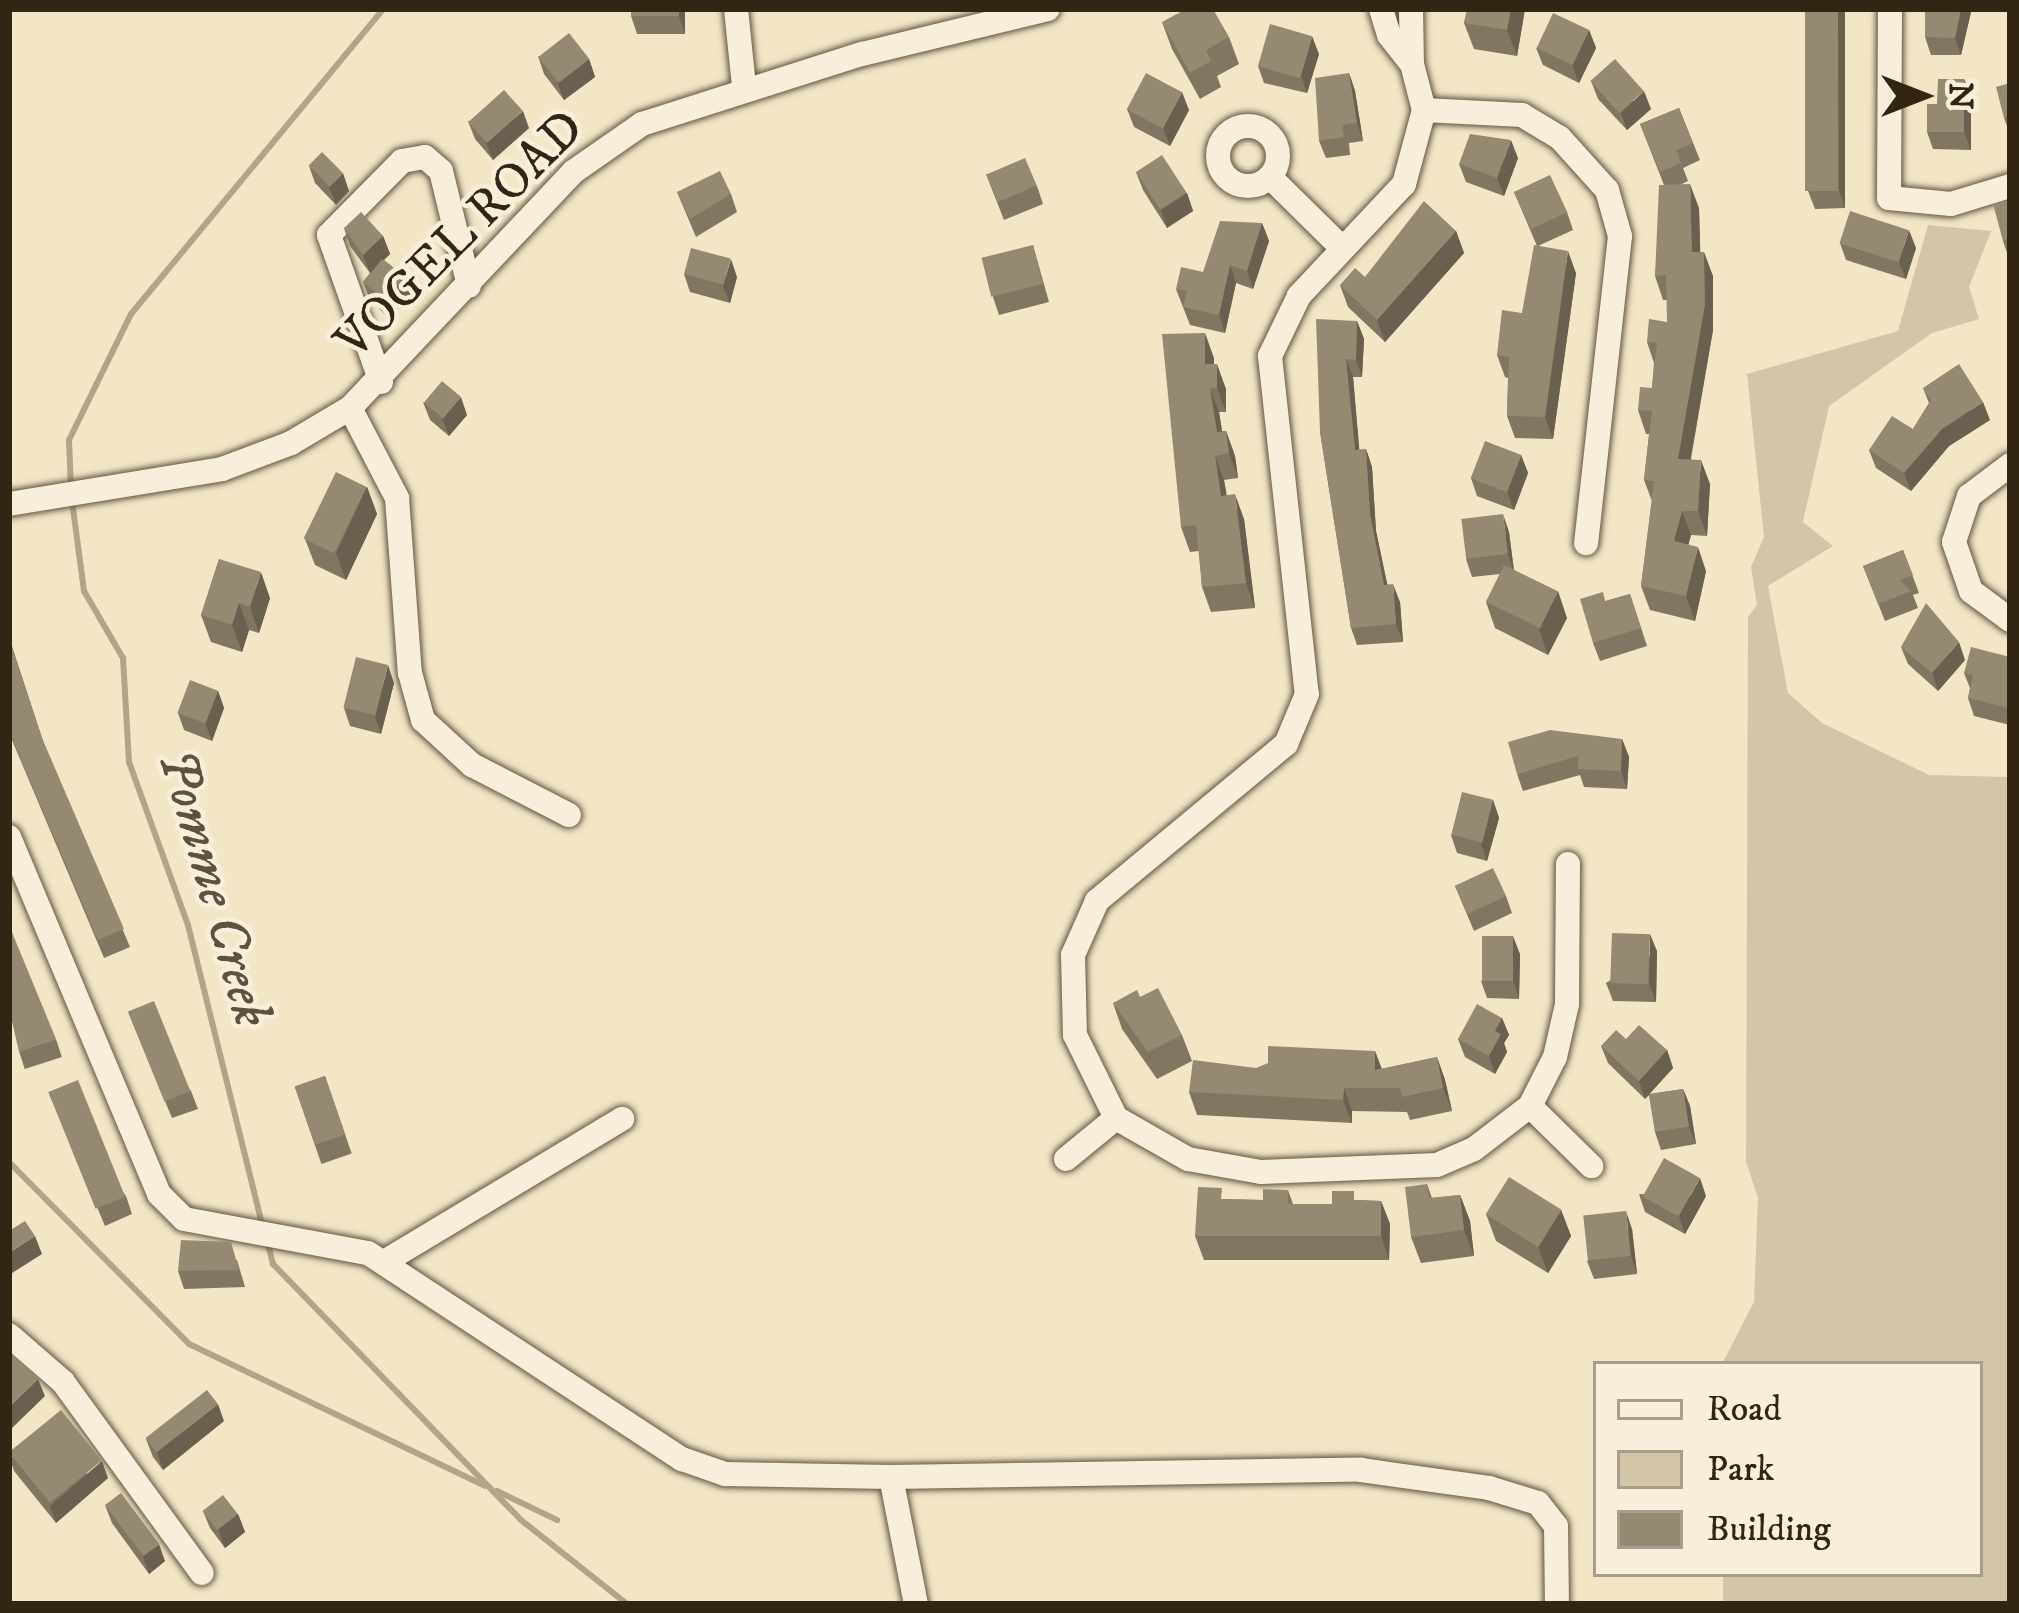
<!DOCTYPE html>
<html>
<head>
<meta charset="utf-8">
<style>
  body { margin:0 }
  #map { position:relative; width:2019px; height:1613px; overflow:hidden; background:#f3e6c7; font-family:"IM FELL DW Pica",serif }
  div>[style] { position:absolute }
  .green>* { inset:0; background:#d2c5a8 }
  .stream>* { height:6px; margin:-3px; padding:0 3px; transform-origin:3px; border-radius:3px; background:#b1a48a }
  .roads { filter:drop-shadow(0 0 3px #625540) drop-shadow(0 0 3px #625540) }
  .minor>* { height:24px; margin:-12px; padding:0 12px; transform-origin:12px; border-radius:12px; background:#f7efdb }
  .minor>.ring { margin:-12px; padding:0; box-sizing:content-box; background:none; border:24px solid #f7efdb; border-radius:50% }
  .wall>* { inset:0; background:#817661; transform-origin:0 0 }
  .shaded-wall>* { inset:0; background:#69604f }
  .building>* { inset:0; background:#968971; transform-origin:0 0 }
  span { translate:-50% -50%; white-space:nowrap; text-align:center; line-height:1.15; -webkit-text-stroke:9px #f7efdb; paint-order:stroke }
  .street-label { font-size:51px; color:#322513 }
  .water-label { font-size:54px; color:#5e513d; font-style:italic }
  .frame { position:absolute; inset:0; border:12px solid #322513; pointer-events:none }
  .legend { position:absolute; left:1593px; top:1361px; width:390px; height:216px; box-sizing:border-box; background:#f7efdb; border:3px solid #a89e8b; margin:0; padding:15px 21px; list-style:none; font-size:36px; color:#322513 }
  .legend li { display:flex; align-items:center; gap:24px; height:60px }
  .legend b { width:60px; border:3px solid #a89e8b }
  .north { position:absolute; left:1863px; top:36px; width:120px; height:120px; -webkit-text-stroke:9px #f7efdb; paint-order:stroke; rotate:90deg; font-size:33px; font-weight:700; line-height:48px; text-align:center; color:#322513 }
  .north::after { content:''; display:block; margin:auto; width:42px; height:54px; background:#322513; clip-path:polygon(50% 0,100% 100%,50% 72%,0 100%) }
</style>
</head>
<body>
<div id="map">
  <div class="green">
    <i style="clip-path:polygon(1928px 225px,1991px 231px,1969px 287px,1979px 319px,1932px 333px,1829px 406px,1803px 522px,1833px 546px,1768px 586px,1788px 693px,1822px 723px,1929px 775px,2010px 777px,2010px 1604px,1723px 1604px,1723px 1574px,1980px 1574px,1980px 1364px,1722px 1364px,1754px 1302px,1758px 1198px,1746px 1161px,1748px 617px,1757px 605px,1751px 567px,1764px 537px,1747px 374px,1898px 331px)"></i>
  </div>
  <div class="stream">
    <i style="left:71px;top:488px;width:48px;rotate:-92.4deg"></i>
    <i style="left:69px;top:440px;width:140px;rotate:-63.8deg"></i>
    <i style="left:131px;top:314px;width:396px;rotate:-50.4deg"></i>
    <i style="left:72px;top:501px;width:91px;rotate:82.4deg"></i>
    <i style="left:84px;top:591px;width:78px;rotate:59.8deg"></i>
    <i style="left:123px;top:658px;width:104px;rotate:86.7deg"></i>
    <i style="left:129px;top:762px;width:173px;rotate:70.1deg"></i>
    <i style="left:188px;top:925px;width:309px;rotate:76.1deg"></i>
    <i style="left:9px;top:1162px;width:256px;rotate:45.3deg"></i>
    <i style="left:189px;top:1344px;width:328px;rotate:25.6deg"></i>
    <i style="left:268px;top:1244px;width:21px;rotate:76deg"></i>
    <i style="left:273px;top:1264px;width:356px;rotate:45.9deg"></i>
    <i style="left:521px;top:1520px;width:135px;rotate:38.4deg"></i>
    <i style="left:497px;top:1491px;width:67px;rotate:25.8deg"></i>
  </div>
  <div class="roads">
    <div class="minor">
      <i style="left:736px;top:9px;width:78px;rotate:84.1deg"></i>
      <i style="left:1381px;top:9px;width:27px;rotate:73deg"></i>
      <i style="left:1389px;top:35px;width:37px;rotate:52deg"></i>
      <i style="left:1411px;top:9px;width:55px;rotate:89deg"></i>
      <i style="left:1412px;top:64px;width:48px;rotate:75.4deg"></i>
      <i style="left:1424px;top:110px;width:77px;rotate:105.1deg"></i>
      <i style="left:1404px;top:184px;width:154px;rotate:133.2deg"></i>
      <i style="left:1299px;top:296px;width:67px;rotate:115.8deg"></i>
      <i style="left:1270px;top:356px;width:340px;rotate:83.8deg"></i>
      <i style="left:1307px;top:694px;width:54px;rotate:112.8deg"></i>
      <i style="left:1286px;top:744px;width:246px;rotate:140.3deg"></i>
      <i style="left:1097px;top:901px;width:59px;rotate:114deg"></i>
      <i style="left:1073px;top:955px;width:80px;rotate:88.6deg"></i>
      <i style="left:1075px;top:1035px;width:93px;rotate:63.7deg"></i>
      <i style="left:1116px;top:1118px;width:83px;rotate:29.7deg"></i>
      <i style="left:1188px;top:1159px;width:74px;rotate:10.1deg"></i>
      <i style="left:1261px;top:1172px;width:176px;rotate:-2.3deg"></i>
      <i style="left:1437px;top:1165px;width:40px;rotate:-23.4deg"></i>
      <i style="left:1474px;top:1149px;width:71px;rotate:-37.5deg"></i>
      <i style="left:1530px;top:1106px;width:55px;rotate:-63deg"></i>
      <i style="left:1555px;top:1057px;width:54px;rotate:-77.2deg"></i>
      <i style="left:1567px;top:1004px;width:140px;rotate:-89.6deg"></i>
      <i style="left:1890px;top:9px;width:189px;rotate:90.3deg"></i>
      <i style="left:1889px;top:198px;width:62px;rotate:5.5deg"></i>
      <i style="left:1951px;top:204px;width:62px;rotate:-17deg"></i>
      <i style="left:1424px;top:110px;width:98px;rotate:2.9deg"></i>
      <i style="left:1522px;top:115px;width:44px;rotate:31.2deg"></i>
      <i style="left:1560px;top:138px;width:70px;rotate:47.9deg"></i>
      <i style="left:1607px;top:190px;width:48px;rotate:74.2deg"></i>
      <i style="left:1620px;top:236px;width:309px;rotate:96.3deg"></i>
      <i class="ring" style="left:1218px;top:126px;width:36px;height:36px"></i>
      <i style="left:1270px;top:177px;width:101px;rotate:44.6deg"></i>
      <i style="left:381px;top:382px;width:156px;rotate:-109.5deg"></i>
      <i style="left:329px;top:235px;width:104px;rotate:-45.4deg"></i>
      <i style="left:402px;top:161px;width:23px;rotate:-10deg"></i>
      <i style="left:425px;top:157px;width:21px;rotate:41deg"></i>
      <i style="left:441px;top:171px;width:118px;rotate:76.3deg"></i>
      <i style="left:350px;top:408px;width:102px;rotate:62.4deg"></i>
      <i style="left:397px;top:498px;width:175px;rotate:85.8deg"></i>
      <i style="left:410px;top:673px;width:49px;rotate:74.5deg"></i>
      <i style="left:423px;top:720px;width:67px;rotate:42.6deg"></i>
      <i style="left:472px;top:765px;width:109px;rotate:27.3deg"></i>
      <i style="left:2010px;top:465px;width:51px;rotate:142.9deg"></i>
      <i style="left:1969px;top:496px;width:48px;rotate:108.1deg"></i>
      <i style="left:1954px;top:542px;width:52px;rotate:70.9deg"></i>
      <i style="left:1971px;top:591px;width:49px;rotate:36.6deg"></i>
      <i style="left:9px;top:504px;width:216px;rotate:-9.3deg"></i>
      <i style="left:222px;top:469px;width:74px;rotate:-20.6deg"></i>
      <i style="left:291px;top:443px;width:69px;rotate:-30.7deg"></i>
      <i style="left:350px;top:408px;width:325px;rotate:-46.6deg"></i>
      <i style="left:573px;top:172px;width:84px;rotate:-34.8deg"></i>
      <i style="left:642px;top:124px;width:231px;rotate:-17.7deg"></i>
      <i style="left:862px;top:54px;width:191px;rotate:-13.6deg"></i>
      <i style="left:9px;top:837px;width:387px;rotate:67.2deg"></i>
      <i style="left:159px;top:1194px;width:35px;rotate:45deg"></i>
      <i style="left:184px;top:1219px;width:187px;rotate:10.5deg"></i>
      <i style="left:368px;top:1253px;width:376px;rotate:33.3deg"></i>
      <i style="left:682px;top:1459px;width:46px;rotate:19.2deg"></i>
      <i style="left:725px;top:1474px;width:166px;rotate:1deg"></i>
      <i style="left:891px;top:1477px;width:129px;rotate:78.9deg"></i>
      <i style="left:1530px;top:1106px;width:86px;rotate:44.5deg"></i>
      <i style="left:1066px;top:1159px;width:65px;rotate:-39.4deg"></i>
      <i style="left:384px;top:1262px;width:278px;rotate:-31deg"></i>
      <i style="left:9px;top:1335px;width:72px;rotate:41deg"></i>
      <i style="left:63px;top:1382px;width:236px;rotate:54deg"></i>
      <i style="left:891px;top:1477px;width:470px;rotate:-0.9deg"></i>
      <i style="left:1361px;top:1470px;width:129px;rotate:8deg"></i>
      <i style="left:1489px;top:1488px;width:51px;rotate:17deg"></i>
      <i style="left:1538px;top:1503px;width:29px;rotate:52deg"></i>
      <i style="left:1556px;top:1526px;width:78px;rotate:89.3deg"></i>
    </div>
  </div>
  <div class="wall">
    <i style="clip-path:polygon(685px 9px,685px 34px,637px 34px,631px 16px)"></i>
    <i style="clip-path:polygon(1467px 9px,1525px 9px,1517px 56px,1474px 49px,1464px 23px)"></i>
    <i style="clip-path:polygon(1805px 9px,1845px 9px,1845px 208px,1815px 209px,1808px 191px)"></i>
    <i style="clip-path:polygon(1925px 9px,1970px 9px,1971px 12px,1961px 55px,1931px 55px,1925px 37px)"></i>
    <i style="clip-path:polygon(1162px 22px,1229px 37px,1239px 64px,1217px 76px,1221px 87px,1200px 99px,1172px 49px)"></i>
    <i style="clip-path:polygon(1589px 30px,1596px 48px,1579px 83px,1543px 65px,1536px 48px)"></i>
    <i style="clip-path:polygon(1319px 54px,1307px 93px,1264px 83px,1258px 66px)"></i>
    <i style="clip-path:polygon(538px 56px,589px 59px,595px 77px,564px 100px,544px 74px)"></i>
    <i style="clip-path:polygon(1349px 73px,1355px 91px,1363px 141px,1349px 143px,1350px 155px,1326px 158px,1319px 141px)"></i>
    <i style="clip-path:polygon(1964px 79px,1971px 97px,1971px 150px,1933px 149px,1927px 132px,1937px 104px)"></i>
    <i style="clip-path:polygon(1591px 81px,1651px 109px,1627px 130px,1598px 99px)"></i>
    <i style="clip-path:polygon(2010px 83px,2010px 134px,2004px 118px)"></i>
    <i style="clip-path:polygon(1679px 108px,1700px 160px,1683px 168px,1688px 181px,1680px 185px,1699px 208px,1700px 252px,1713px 276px,1713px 330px,1691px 459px,1710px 484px,1707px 536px,1691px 535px,1688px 545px,1706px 571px,1695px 621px,1650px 610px,1641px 586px,1652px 501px,1644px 480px,1649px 434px,1646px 434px,1638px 410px,1652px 388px,1654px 363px,1647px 342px,1667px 322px,1667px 300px,1663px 300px,1655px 276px,1664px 185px,1640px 124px)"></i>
    <i style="clip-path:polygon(1127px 109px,1189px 110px,1170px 146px,1134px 127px)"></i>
    <i style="clip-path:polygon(468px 121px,529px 128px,493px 160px,475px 139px)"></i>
    <i style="clip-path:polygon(1518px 158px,1504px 196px,1466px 182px,1459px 164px)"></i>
    <i style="clip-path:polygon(309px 166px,349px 191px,336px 205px,315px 183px)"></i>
    <i style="clip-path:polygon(1136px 172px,1187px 193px,1193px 211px,1167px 228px,1143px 190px)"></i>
    <i style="clip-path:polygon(986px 174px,1037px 186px,1043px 204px,1004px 220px)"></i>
    <i style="clip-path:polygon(677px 192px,731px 194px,737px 212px,696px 237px)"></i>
    <i style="clip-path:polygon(1514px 192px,1567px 212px,1573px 230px,1538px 246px,1576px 273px,1553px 439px,1515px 438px,1507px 416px,1508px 378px,1505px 377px,1497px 355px,1522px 313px,1537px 246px)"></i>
    <i style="clip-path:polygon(2010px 200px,2010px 261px,2003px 241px)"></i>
    <i style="clip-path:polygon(1262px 223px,1269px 241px,1253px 289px,1236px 283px,1225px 333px,1190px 325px,1176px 289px,1203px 272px)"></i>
    <i style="clip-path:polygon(344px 228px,383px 236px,390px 254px,384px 260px,404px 276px,410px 294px,390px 319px,370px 300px,363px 282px,370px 273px,350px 246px)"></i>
    <i style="clip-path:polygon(1456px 231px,1464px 253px,1385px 342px,1348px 307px,1340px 285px,1365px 277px)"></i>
    <i style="clip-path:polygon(1840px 243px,1916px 248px,1906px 279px,1846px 260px)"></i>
    <i style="clip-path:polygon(1033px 245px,1049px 302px,999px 315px,993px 297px)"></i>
    <i style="clip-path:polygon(684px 274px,737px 277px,730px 303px,690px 292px)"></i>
    <i style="clip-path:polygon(1357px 321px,1364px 339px,1362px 377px,1353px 377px,1359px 450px,1366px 449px,1372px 467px,1376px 531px,1387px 584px,1400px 602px,1403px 642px,1357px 645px,1351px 628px,1320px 432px)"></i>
    <i style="clip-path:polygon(1214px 358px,1214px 364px,1226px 389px,1226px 412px,1219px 412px,1222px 431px,1226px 431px,1235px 456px,1238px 478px,1224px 480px,1227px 496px,1244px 519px,1255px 608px,1211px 612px,1202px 587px,1199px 551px,1190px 552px,1181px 527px)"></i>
    <i style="clip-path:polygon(1923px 388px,1990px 420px,1949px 446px,1911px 491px,1876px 468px,1869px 450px,1913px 429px,1929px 403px)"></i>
    <i style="clip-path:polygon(423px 402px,467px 415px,449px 436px,430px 420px)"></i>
    <i style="clip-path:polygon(1521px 455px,1528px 473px,1514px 510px,1477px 496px,1471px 478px)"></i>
    <i style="clip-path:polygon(367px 487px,377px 514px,346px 580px,315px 565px,305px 539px)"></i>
    <i style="clip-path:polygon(1509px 532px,1514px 570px,1567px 618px,1548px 655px,1495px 628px,1486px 602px,1500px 574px,1472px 577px,1466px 559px)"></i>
    <i style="clip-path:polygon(1903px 550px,1919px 593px,1913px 595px,1918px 608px,1885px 621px,1863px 566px)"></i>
    <i style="clip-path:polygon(219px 559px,270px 598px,259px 633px,249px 630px,242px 652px,211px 642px,201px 615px)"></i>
    <i style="clip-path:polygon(1630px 594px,1647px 646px,1600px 661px,1593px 643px,1606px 601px)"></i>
    <i style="clip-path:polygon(9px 637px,44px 744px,130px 947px,104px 958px,9px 733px)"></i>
    <i style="clip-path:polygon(1901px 647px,1965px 660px,1938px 691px,1908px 664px)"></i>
    <i style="clip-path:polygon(2010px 657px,2010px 725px,1974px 716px,1968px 698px,1970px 688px,1964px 673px)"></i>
    <i style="clip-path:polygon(394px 683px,381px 734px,350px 726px,344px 708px)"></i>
    <i style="clip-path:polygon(218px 691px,224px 708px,212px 741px,184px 730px,178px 713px)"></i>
    <i style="clip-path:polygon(1622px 739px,1629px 757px,1627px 789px,1584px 787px,1580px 775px,1523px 791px,1517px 774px)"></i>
    <i style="clip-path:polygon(1493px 800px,1499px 818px,1487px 861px,1457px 853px,1451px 835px)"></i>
    <i style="clip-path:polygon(1455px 886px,1506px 896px,1512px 913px,1474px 931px)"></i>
    <i style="clip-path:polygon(1657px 951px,1656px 1002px,1613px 1001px,1606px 983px)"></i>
    <i style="clip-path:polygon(1520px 954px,1519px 999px,1487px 998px,1481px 981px)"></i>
    <i style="clip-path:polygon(1140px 997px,1182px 1035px,1192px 1061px,1157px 1079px,1122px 1029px,1113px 1003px)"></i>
    <i style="clip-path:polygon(128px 1012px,191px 1091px,198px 1109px,172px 1118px)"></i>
    <i style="clip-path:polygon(1502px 1018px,1509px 1035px,1504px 1043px,1507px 1052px,1495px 1074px,1465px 1057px,1458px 1039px)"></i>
    <i style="left:56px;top:1039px;width:19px;height:39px;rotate:72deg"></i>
    <i style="clip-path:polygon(1626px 1039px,1667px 1050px,1673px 1068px,1649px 1094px,1683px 1089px,1690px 1106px,1696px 1144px,1661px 1150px,1655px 1132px,1649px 1095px,1645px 1099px,1608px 1063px,1601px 1046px)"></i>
    <i style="clip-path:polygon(1375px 1051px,1382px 1069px,1437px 1057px,1445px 1080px,1452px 1111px,1410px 1120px,1407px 1112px,1352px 1111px,1352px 1123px,1197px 1115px,1189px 1092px,1256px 1068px)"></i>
    <i style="left:325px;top:1076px;width:82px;height:32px;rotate:71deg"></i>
    <i style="clip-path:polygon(48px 1091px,126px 1196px,132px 1214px,105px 1226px)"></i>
    <i style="clip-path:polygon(1427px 1184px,1432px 1198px,1460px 1195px,1470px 1221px,1474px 1256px,1421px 1263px,1411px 1237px)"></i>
    <i style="clip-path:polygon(1288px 1190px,1293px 1204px,1332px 1204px,1357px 1200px,1381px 1201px,1390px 1224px,1389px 1260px,1204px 1260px,1195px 1236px,1225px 1199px,1263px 1200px)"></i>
    <i style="clip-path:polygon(1639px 1194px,1706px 1196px,1685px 1234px,1645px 1212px)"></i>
    <i style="clip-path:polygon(1561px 1210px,1571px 1236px,1548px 1273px,1496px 1241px,1486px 1214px)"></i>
    <i style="clip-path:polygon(1632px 1229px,1637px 1274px,1594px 1279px,1587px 1261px)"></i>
    <i style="clip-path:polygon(237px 1260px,245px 1287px,184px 1289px,178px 1271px)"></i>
    <i style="clip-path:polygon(224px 1421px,163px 1470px,153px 1457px,146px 1439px)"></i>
    <i style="clip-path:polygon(9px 1456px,108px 1478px,56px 1523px,14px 1471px)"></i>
    <i style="clip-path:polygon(105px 1505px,165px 1561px,149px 1574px,112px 1523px)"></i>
    <i style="clip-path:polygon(203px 1511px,238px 1514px,245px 1532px,225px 1548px,210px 1528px)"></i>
  </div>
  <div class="shaded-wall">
    <i style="clip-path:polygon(679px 9px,685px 9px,685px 34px,679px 17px)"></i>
    <i style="clip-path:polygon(1511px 9px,1525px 9px,1517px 56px,1507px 30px)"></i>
    <i style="clip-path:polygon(1838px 9px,1845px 9px,1845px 208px,1839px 190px)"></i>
    <i style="clip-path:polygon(1961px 9px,1970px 9px,1971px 12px,1961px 55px,1955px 38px)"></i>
    <i style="clip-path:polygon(1589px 30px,1596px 48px,1579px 83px,1572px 65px)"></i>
    <i style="clip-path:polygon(1312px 36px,1319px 54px,1307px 93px,1301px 75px)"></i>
    <i style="clip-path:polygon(589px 59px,595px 77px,564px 100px,557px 82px)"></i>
    <i style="clip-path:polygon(1349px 73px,1355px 91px,1363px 141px,1357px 123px)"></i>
    <i style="clip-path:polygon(1964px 79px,1971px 97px,1971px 150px,1964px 132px)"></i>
    <i style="clip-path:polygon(1644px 91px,1651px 109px,1627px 130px,1621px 113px)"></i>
    <i style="clip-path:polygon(1182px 92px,1189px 110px,1170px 146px,1163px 128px)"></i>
    <i style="clip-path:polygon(523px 111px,529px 128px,493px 160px,486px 142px)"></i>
    <i style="clip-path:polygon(1511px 140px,1518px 158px,1504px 196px,1497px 178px)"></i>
    <i style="clip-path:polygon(343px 173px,349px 191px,336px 205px,329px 187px)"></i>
    <i style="clip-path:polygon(1690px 184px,1699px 208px,1701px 276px,1692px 252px)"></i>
    <i style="clip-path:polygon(1187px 193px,1193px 211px,1167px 228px,1161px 210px)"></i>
    <i style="clip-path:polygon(1262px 223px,1269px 241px,1253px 289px,1247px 271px)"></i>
    <i style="clip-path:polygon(1909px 230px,1916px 248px,1906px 279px,1899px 262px)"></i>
    <i style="clip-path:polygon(1456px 231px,1464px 253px,1385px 342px,1377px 320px)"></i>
    <i style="clip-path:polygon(383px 236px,390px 254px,370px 273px,363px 255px)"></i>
    <i style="clip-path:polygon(1568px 251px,1576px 273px,1553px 439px,1545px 417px)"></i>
    <i style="clip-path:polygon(1704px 252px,1713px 276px,1713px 330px,1686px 483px,1678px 459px)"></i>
    <i style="clip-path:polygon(731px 259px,737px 277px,730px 303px,723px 286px)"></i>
    <i style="clip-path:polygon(1230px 265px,1236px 283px,1225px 333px,1219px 315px)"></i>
    <i style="clip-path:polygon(404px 276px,410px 294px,390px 319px,384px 302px)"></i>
    <i style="clip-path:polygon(1357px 321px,1364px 339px,1362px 377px,1356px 360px)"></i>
    <i style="clip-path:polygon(1205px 333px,1214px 358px,1214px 389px,1205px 364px)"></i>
    <i style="clip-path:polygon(1346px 359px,1353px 377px,1361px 468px,1355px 450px)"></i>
    <i style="clip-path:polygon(1217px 364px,1226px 389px,1226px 412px,1217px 388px)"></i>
    <i style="clip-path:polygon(1210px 388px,1219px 412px,1226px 457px,1217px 432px)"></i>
    <i style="clip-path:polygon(461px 397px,467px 415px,449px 436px,442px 418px)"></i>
    <i style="clip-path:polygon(1983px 402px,1990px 420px,1949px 446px,1911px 491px,1904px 473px,1942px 429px)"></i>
    <i style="clip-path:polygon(1226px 431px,1235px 456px,1238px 478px,1229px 453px)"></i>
    <i style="clip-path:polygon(1366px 449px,1372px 467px,1376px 531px,1391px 602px,1384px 585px,1370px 514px)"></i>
    <i style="clip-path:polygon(1521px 455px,1528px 473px,1514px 510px,1507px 492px)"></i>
    <i style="clip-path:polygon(1215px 456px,1224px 480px,1230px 521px,1221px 496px)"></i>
    <i style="clip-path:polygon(1701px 460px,1710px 484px,1707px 536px,1698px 511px)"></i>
    <i style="clip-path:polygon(367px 487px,377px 514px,346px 580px,336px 553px)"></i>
    <i style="clip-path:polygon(1235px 494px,1244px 519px,1255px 608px,1246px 583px)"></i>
    <i style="clip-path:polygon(1682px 511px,1691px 535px,1683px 565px,1674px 541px)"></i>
    <i style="clip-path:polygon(1503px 514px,1509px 532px,1514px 572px,1508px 554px)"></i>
    <i style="clip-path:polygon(1698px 547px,1706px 571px,1695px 621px,1686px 596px)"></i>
    <i style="clip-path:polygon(261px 572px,270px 598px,259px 633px,250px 607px)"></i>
    <i style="clip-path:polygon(1393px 584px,1400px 602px,1403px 642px,1396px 624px)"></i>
    <i style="clip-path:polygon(1558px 591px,1567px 618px,1548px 655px,1539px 629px)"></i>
    <i style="clip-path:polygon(239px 603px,249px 630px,242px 652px,232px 625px)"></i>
    <i style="clip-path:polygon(1959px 642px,1965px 660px,1938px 691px,1932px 673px)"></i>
    <i style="clip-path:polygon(388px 665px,394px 683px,381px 734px,375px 716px)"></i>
    <i style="clip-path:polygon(218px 691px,224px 708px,212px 741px,205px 723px)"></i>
    <i style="clip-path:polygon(1622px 739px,1629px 757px,1627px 789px,1621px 771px)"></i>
    <i style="clip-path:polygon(1493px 800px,1499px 818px,1487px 861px,1481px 843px)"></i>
    <i style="clip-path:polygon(1650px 934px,1657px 951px,1656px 1002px,1649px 984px)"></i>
    <i style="clip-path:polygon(1513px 936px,1520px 954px,1519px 999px,1513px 981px)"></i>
    <i style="clip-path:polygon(1502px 1018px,1509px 1035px,1504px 1043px,1507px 1052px,1495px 1074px,1489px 1056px,1495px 1031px)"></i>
    <i style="clip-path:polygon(1667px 1050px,1673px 1068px,1645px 1099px,1639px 1081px)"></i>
    <i style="clip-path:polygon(1375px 1051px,1383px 1074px,1375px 1070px)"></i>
    <i style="clip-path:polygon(1437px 1057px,1445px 1080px,1452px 1111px,1443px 1088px)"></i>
    <i style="clip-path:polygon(1344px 1088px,1352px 1111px,1352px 1123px,1343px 1100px)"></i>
    <i style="clip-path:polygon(1683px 1089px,1690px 1106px,1696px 1144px,1689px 1127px)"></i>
    <i style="clip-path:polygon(1700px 1178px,1706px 1196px,1685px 1234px,1679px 1216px)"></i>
    <i style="clip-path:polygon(1460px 1195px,1470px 1221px,1474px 1256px,1464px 1230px)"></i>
    <i style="clip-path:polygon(1381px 1201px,1390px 1224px,1389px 1260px,1381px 1236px)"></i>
    <i style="clip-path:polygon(1561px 1210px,1571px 1236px,1548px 1273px,1538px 1247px)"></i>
    <i style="clip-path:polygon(1626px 1211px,1632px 1229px,1637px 1274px,1631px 1256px)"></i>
    <i style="clip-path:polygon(35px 1236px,42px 1254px,9px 1275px,9px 1253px)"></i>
    <i style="clip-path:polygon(38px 1379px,45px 1396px,9px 1431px,9px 1407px)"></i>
    <i style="clip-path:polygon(218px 1404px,224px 1421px,163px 1470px,157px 1452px)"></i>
    <i style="clip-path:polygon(102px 1461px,108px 1478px,56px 1523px,50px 1506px)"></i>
    <i style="clip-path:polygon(238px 1514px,245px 1532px,225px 1548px,218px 1530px)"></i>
    <i style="clip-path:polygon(159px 1544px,165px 1561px,149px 1574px,143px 1556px)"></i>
  </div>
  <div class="building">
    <i style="left:631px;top:9px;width:48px;height:7px"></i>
    <i style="clip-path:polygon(1186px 9px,1213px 9px,1229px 37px,1206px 50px,1211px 61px,1190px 73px,1162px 22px)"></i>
    <i style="clip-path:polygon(1467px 9px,1511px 9px,1507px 30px,1464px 23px)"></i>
    <i style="left:1805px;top:9px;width:33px;height:182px"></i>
    <i style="clip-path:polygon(1925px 9px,1961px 9px,1955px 38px,1925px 37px)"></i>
    <i style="left:1553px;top:13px;width:40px;height:39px;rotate:25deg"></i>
    <i style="left:1270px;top:24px;width:44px;height:44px;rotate:16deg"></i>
    <i style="left:569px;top:33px;width:33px;height:39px;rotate:52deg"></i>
    <i style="left:1615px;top:59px;width:43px;height:33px;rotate:48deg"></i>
    <i style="left:1146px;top:73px;width:41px;height:41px;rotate:28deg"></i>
    <i style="clip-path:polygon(1349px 73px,1357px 123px,1342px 125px,1344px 137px,1319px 141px,1315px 78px)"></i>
    <i style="clip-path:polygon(1938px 79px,1964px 79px,1964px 132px,1927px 132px,1927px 104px,1937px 104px)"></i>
    <i style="clip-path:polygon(2010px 83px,2010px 116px,2004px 118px,1996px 87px)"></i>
    <i style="left:504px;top:90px;width:28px;height:48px;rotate:48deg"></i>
    <i style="clip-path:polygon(1679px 108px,1693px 143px,1676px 150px,1681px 163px,1660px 172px,1640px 124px)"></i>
    <i style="clip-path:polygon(1470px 134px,1511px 140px,1497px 178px,1459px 164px)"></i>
    <i style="left:322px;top:152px;width:30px;height:19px;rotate:45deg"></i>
    <i style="left:1162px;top:155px;width:45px;height:31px;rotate:57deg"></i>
    <i style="left:1025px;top:158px;width:30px;height:42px;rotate:67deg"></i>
    <i style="clip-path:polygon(720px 171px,731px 194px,690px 219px,677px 192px)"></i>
    <i style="left:1550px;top:175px;width:41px;height:40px;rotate:65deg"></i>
    <i style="clip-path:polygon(1690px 184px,1692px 252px,1704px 252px,1705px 305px,1678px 459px,1701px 460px,1698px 511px,1682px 511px,1674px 541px,1698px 547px,1686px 596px,1641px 586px,1654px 481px,1644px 480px,1652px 411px,1638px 410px,1640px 387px,1652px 388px,1657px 343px,1647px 342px,1649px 319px,1667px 322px,1666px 275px,1655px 276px,1659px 185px)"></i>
    <i style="clip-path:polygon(2010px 200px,2010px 239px,2003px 241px,1993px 204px)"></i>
    <i style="clip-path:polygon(1424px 201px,1456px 231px,1377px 320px,1340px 285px,1355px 268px,1365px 277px)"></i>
    <i style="left:1850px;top:211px;width:62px;height:34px;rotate:18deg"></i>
    <i style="clip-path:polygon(361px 212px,383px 236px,363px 255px,344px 228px)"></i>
    <i style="clip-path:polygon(1220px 221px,1262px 223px,1247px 271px,1230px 265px,1219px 315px,1183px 307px,1187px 291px,1176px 289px,1181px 267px,1203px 272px)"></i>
    <i style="left:1033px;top:245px;width:40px;height:53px;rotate:76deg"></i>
    <i style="clip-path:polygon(1534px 245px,1568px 251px,1545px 417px,1507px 416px,1509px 357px,1497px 355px,1502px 310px,1522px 313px)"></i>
    <i style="left:691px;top:248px;width:41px;height:27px;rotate:15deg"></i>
    <i style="left:382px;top:259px;width:28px;height:30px;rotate:38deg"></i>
    <i style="clip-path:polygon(1316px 319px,1357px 321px,1356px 360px,1346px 359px,1355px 450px,1366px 449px,1370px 514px,1384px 585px,1393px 584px,1396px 624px,1351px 628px,1320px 432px)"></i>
    <i style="clip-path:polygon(1205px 333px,1205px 364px,1217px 364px,1217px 388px,1210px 388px,1217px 432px,1226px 431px,1229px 453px,1215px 456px,1221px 496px,1235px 494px,1246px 583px,1202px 587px,1196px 525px,1181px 527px,1162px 334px)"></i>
    <i style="clip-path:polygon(1959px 364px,1983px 402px,1942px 429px,1904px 473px,1869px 450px,1892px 416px,1913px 429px,1931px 400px,1923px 388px)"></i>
    <i style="left:442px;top:381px;width:25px;height:28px;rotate:40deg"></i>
    <i style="left:1485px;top:441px;width:39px;height:40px;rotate:21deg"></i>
    <i style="left:336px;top:472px;width:34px;height:74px;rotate:26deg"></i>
    <i style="left:1503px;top:514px;width:40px;height:42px;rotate:83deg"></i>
    <i style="clip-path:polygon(1903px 550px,1913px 575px,1900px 580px,1911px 591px,1878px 604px,1863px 566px)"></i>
    <i style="clip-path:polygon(219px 559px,261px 572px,250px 607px,239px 603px,232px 625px,201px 615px)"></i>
    <i style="left:1504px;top:565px;width:60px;height:41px;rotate:26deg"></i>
    <i style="clip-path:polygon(1603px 592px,1605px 601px,1630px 594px,1641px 628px,1593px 643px,1580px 599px)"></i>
    <i style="clip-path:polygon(1926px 603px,1959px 642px,1932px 673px,1901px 647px)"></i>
    <i style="clip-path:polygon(9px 639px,42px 738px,124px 929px,98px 940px,9px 731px)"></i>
    <i style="clip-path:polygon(1971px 647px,2010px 657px,2009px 708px,1968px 698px,1973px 675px,1964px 673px)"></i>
    <i style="left:356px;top:657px;width:33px;height:52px;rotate:14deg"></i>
    <i style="left:190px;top:680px;width:30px;height:35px;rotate:21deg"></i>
    <i style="clip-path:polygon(1550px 730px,1622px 739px,1621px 771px,1578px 769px,1578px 756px,1517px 774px,1508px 742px)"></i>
    <i style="left:1462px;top:792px;width:32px;height:44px;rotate:14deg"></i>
    <i style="left:1493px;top:868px;width:31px;height:42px;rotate:65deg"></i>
    <i style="clip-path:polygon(9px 925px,56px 1039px,19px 1052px,9px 1008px)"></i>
    <i style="left:1612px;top:933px;width:38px;height:50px;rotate:2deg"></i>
    <i style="left:1482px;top:936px;width:31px;height:45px"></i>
    <i style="clip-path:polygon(1158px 988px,1182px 1035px,1148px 1052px,1113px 1003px,1137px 990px,1140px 997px)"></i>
    <i style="left:154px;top:1001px;width:97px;height:28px;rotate:68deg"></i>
    <i style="clip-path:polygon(1477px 1004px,1502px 1018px,1495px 1031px,1501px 1034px,1489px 1056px,1458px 1039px)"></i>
    <i style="clip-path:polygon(1639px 1025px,1667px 1050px,1639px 1081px,1601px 1046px,1616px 1030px,1626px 1039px)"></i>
    <i style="clip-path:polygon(1268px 1046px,1375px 1051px,1375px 1070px,1437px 1057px,1443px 1088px,1402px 1097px,1400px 1088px,1344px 1088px,1343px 1100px,1189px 1092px,1193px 1060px,1256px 1068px,1268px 1063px)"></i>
    <i style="left:325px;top:1076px;width:62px;height:32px;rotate:71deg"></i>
    <i style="left:78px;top:1080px;width:126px;height:32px;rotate:68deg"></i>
    <i style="left:1683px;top:1089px;width:38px;height:34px;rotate:81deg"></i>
    <i style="left:1664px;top:1158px;width:41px;height:44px;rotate:29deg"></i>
    <i style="left:1509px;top:1177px;width:62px;height:44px;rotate:32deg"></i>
    <i style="clip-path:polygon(1427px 1184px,1429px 1198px,1460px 1195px,1464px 1230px,1411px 1237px,1405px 1187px)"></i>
    <i style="clip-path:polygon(1198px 1187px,1222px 1188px,1221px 1199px,1263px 1200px,1263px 1189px,1288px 1190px,1288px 1204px,1332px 1204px,1332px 1191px,1354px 1191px,1354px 1200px,1381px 1201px,1381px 1236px,1195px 1236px)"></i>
    <i style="left:1626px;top:1211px;width:45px;height:43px;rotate:84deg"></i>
    <i style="clip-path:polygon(25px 1221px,35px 1236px,9px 1253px,9px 1231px)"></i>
    <i style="clip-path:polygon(181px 1240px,231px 1242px,239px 1270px,178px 1271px)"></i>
    <i style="clip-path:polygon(9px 1351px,38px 1379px,9px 1407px)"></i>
    <i style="left:207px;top:1390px;width:18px;height:78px;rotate:52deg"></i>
    <i style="left:61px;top:1410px;width:65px;height:67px;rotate:51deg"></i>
    <i style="left:121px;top:1493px;width:64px;height:20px;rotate:53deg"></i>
    <i style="left:223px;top:1495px;width:24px;height:26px;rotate:52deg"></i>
  </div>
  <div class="street-label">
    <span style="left:460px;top:235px;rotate:-45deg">VOGEL ROAD</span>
  </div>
  <div class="water-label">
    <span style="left:213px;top:888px;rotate:74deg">Pomme Creek</span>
  </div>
  <div class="frame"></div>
  <ul class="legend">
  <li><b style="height:15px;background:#f7efdb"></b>Road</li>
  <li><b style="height:33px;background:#d2c5a8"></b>Park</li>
  <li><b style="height:33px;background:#968971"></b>Building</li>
  </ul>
  <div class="north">N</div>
</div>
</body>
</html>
